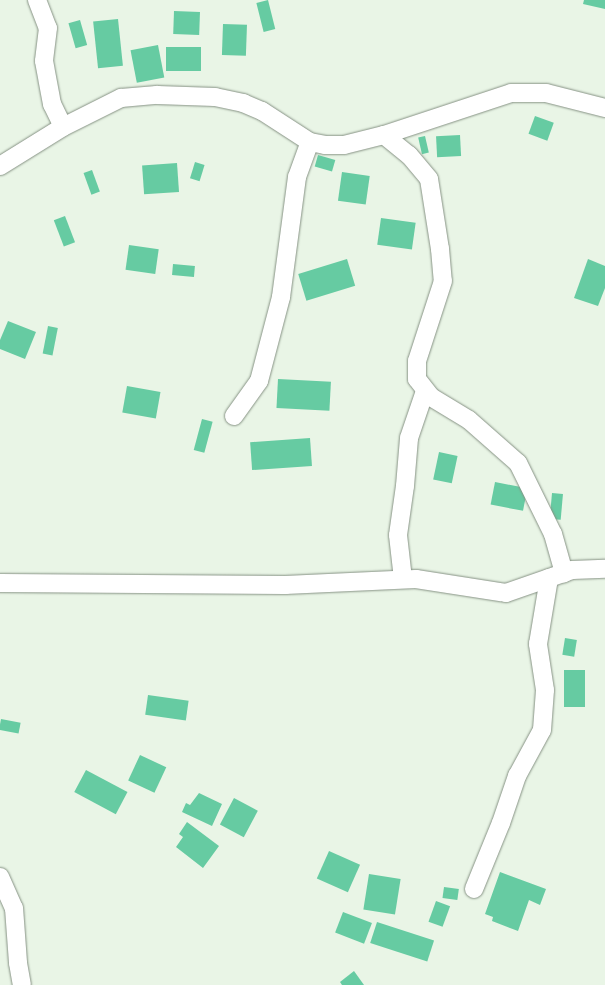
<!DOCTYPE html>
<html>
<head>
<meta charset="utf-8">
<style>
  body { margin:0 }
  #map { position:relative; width:605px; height:985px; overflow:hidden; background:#e9f5e6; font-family:Barlow,sans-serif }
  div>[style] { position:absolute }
  .building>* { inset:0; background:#66cba2; transform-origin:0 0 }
  .roads { filter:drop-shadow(0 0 1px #869284) drop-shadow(0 0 1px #869284) }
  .minor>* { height:18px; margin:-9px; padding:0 9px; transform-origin:9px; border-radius:9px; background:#fff }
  span { translate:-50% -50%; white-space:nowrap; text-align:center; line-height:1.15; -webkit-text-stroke:4px #fcfffc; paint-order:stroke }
</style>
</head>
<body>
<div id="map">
  <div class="building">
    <i style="left:268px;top:0;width:30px;height:12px;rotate:76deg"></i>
    <i style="clip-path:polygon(584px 0,605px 0,605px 9px,583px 4px)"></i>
    <i style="left:174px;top:11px;width:26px;height:23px;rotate:2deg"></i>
    <i style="left:118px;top:19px;width:47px;height:25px;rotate:84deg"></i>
    <i style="left:80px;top:20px;width:26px;height:12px;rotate:74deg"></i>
    <i style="left:223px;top:24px;width:24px;height:31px;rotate:2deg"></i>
    <i style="left:158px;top:45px;width:33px;height:28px;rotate:79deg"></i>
    <i style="left:201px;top:47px;width:24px;height:35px;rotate:90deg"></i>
    <i style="left:535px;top:116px;width:20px;height:19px;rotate:20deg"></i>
    <i style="left:460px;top:135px;width:21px;height:24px;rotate:87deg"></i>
    <i style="left:425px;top:136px;width:17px;height:7px;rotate:77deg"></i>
    <i style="left:318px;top:155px;width:18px;height:12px;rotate:16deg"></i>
    <i style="left:195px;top:162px;width:10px;height:17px;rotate:17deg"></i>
    <i style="left:177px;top:163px;width:29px;height:35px;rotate:86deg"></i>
    <i style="left:92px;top:170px;width:23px;height:9px;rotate:70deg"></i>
    <i style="left:342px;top:172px;width:28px;height:29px;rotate:8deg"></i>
    <i style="left:65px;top:216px;width:28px;height:12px;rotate:69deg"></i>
    <i style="left:381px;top:218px;width:35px;height:27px;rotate:8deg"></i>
    <i style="left:129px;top:245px;width:30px;height:25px;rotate:8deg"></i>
    <i style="left:347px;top:259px;width:28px;height:51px;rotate:73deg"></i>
    <i style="clip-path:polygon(588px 259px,605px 266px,605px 288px,598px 306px,574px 298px)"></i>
    <i style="left:173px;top:264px;width:22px;height:11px;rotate:5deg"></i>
    <i style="clip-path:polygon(8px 321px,36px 332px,25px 359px,0 349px,0 340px)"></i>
    <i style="left:48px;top:326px;width:10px;height:28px;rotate:11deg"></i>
    <i style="left:278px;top:379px;width:53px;height:29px;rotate:3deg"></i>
    <i style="left:127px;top:386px;width:34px;height:27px;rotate:10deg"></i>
    <i style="left:202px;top:419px;width:11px;height:32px;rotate:15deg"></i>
    <i style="left:310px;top:438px;width:28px;height:60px;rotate:86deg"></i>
    <i style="left:439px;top:452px;width:19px;height:28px;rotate:12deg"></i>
    <i style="left:495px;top:482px;width:33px;height:23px;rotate:11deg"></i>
    <i style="left:552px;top:493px;width:11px;height:26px;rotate:5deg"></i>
    <i style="left:565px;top:638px;width:12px;height:17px;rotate:9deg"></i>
    <i style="left:564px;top:670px;width:21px;height:37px"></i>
    <i style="left:148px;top:695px;width:41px;height:20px;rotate:8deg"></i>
    <i style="left:1px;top:719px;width:20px;height:11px;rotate:11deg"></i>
    <i style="left:140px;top:755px;width:29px;height:28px;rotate:25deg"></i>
    <i style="left:86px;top:770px;width:47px;height:25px;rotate:28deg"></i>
    <i style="clip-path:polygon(199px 793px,222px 804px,212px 826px,182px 812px,186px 803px,190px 805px)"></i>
    <i style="left:234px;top:798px;width:27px;height:30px;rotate:28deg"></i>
    <i style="clip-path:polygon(187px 822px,219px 846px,203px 868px,176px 847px,183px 837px,179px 834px)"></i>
    <i style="left:329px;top:851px;width:34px;height:30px;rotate:24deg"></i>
    <i style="clip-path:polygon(500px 872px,546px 889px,540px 905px,529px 900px,518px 931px,492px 921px,493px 917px,485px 914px)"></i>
    <i style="left:369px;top:874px;width:32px;height:36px;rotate:9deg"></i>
    <i style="left:444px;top:887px;width:15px;height:11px;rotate:8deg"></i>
    <i style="left:436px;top:901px;width:15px;height:22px;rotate:20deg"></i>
    <i style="left:343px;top:912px;width:31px;height:22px;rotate:21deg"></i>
    <i style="left:377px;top:922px;width:60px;height:22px;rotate:18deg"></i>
    <i style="clip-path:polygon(354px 971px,364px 985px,342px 985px,340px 982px)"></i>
  </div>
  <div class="roads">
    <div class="minor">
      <i style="left:37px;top:0;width:30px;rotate:69deg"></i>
      <i style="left:48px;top:28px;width:33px;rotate:97deg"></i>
      <i style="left:44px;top:61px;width:44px;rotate:79.5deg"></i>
      <i style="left:52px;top:104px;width:25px;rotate:64deg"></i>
      <i style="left:384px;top:135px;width:32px;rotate:39deg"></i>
      <i style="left:409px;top:155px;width:31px;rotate:50deg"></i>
      <i style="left:429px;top:179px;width:71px;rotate:81.1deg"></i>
      <i style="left:440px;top:249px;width:32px;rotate:85deg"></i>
      <i style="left:443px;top:281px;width:84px;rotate:108deg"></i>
      <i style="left:417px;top:361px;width:18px;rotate:90deg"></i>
      <i style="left:417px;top:379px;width:23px;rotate:52deg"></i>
      <i style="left:431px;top:397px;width:44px;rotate:31.2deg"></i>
      <i style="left:469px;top:420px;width:65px;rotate:41.3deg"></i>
      <i style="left:518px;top:463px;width:79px;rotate:63.8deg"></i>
      <i style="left:553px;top:534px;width:41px;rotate:74.2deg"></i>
      <i style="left:0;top:166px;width:74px;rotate:-31.8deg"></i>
      <i style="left:63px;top:127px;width:65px;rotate:-26.6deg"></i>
      <i style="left:121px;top:98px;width:36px;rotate:-5deg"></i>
      <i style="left:157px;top:95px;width:58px;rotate:2deg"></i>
      <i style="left:215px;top:97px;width:29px;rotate:12deg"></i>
      <i style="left:243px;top:103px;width:21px;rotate:23deg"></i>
      <i style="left:262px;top:111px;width:57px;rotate:32.9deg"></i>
      <i style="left:310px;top:142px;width:15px;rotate:11deg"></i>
      <i style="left:325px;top:145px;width:19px"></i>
      <i style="left:344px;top:145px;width:41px;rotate:-14deg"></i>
      <i style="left:384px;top:135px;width:134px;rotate:-18.3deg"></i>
      <i style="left:511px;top:93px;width:35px"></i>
      <i style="left:546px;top:93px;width:61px;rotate:14.3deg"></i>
      <i style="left:234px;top:416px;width:43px;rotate:-54.5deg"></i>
      <i style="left:259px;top:381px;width:87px;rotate:-75.3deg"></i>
      <i style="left:281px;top:297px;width:121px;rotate:-82.4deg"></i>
      <i style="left:297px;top:177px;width:37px;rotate:-70deg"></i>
      <i style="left:403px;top:579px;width:44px;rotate:-96.5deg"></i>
      <i style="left:398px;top:535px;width:49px;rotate:-81.9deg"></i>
      <i style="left:405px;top:486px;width:48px;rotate:-85.2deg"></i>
      <i style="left:409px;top:438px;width:50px;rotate:-71.2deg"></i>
      <i style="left:0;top:583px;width:285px;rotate:0.4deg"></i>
      <i style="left:285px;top:585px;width:131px;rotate:-2.6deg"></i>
      <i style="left:416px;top:579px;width:91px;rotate:8.8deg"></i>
      <i style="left:506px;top:593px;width:70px;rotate:-19.2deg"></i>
      <i style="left:572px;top:570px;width:33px;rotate:-2deg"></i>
      <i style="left:0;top:877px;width:34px;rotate:66deg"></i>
      <i style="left:14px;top:908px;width:55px;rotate:85.8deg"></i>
      <i style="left:18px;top:963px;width:22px;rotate:80deg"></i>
      <i style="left:474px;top:889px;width:71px;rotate:-67.8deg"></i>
      <i style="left:501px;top:823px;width:50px;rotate:-71.2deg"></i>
      <i style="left:517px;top:776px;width:52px;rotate:-61.5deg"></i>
      <i style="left:542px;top:730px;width:40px;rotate:-85.7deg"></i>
      <i style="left:545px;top:690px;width:47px;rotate:-98.7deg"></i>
      <i style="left:538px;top:644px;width:67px;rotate:-80.5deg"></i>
    </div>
  </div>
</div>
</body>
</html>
